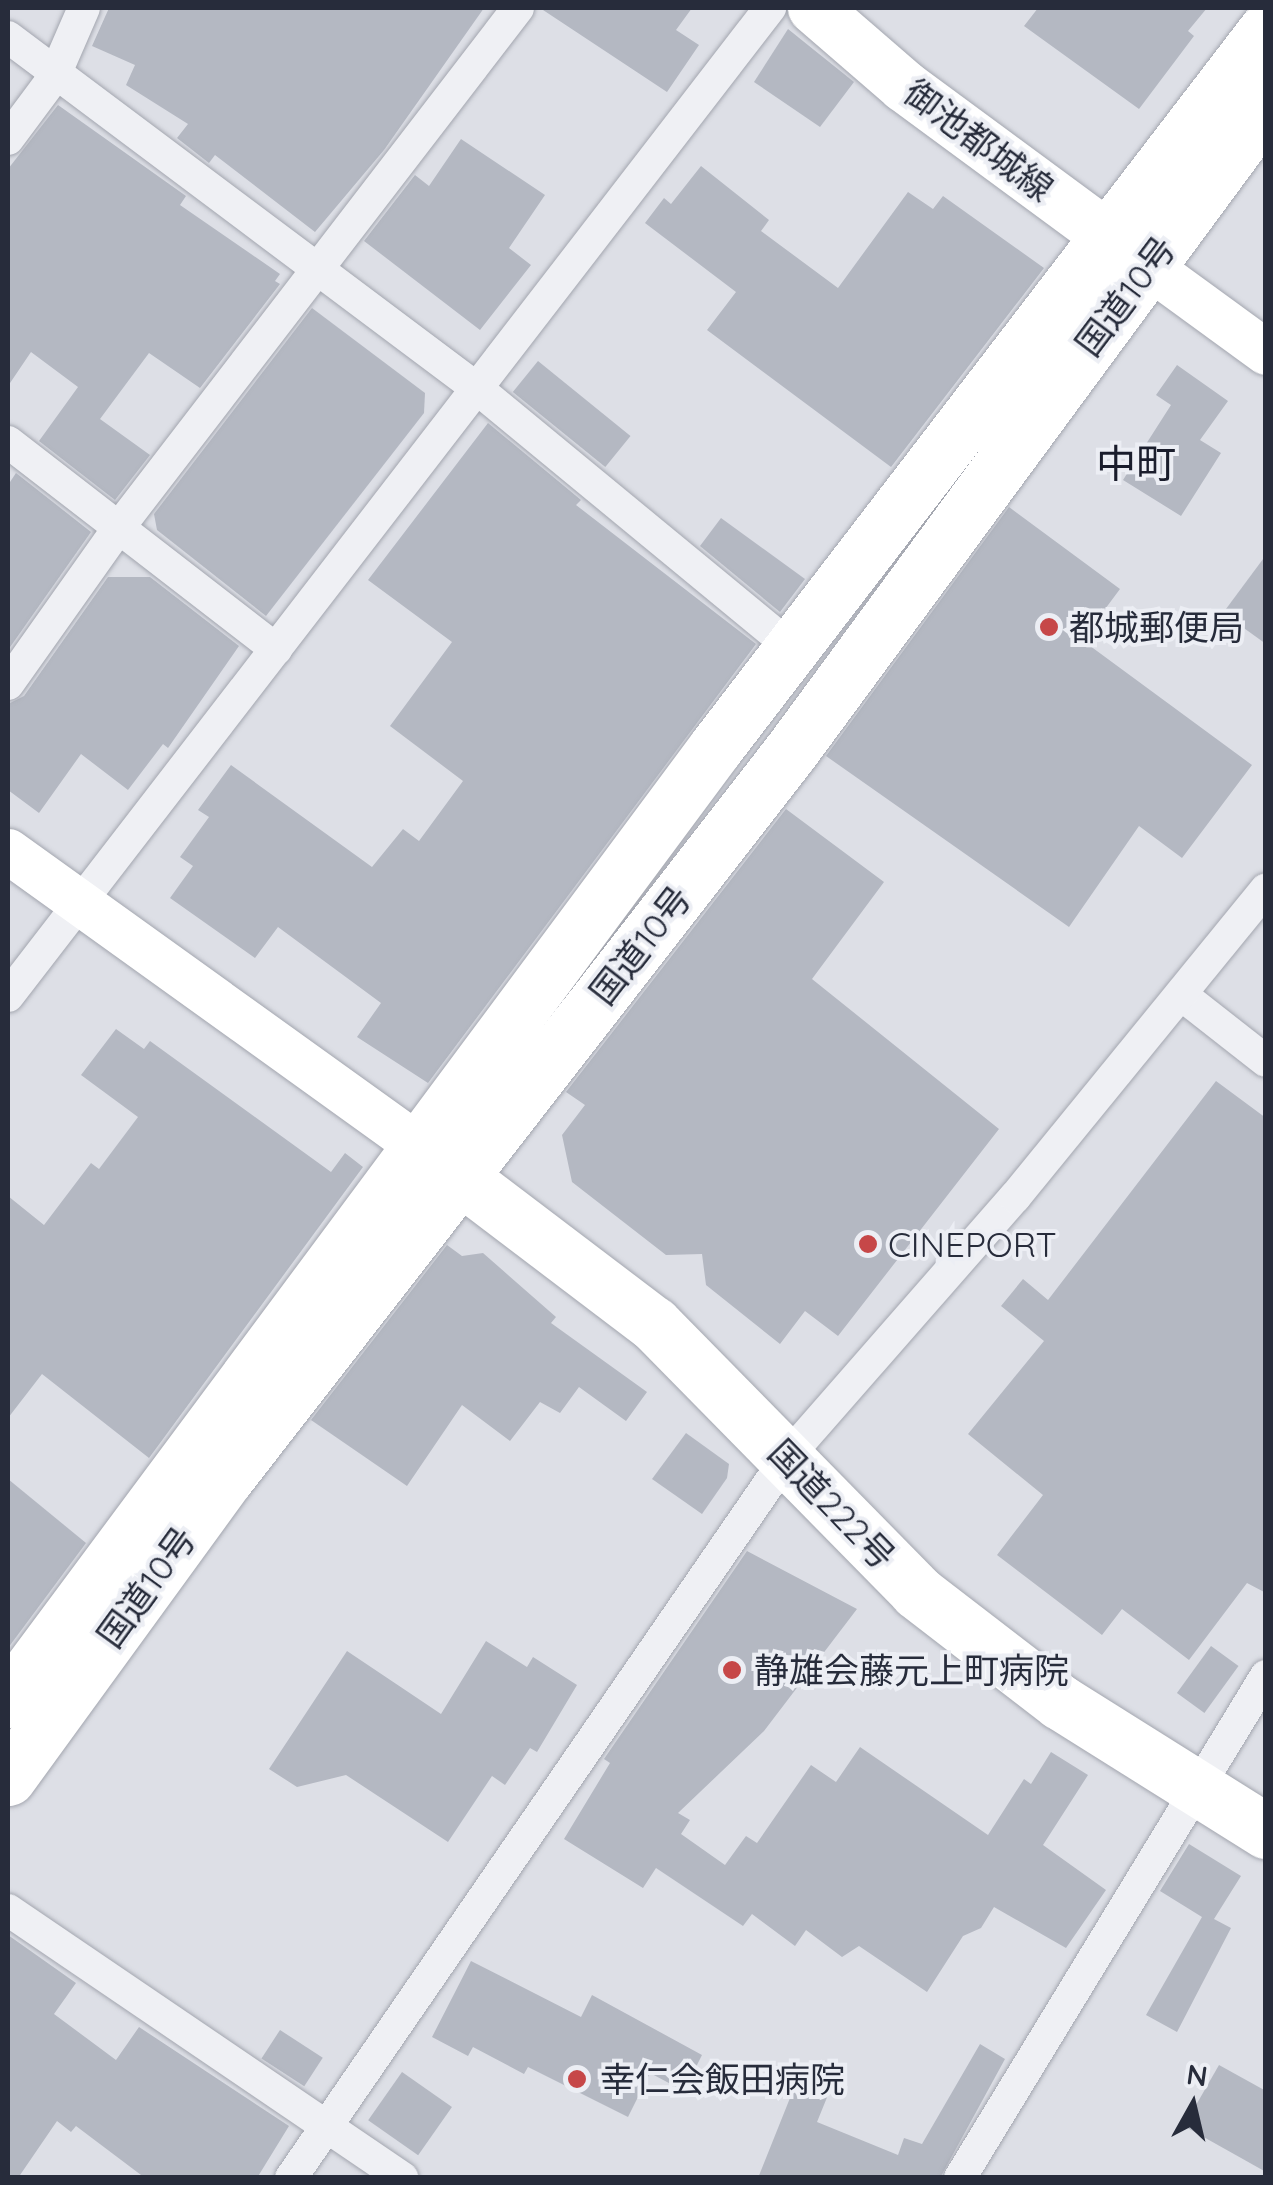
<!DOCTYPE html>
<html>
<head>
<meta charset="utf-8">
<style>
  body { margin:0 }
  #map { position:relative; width:1273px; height:2185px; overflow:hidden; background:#dddfe6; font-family:Quicksand,"Noto Sans JP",sans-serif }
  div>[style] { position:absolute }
  .building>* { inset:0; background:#b4b8c2; transform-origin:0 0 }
  .roads { filter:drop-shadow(0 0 2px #a3a6af) drop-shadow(0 0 2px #a3a6af) }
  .street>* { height:32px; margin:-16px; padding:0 16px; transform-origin:16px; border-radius:16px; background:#eff0f4 }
  .secondary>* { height:45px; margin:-22.5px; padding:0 22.5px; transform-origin:22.5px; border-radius:22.5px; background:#fff }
  .primary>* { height:52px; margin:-26px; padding:0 26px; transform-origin:26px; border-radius:26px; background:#fff }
  .highway>* { height:55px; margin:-27.5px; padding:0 27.5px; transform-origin:27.5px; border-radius:27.5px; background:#fff }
  .dots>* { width:28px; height:28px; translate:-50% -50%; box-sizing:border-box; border:5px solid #eceef4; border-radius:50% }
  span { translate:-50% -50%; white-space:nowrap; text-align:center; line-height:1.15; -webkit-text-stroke:8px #eceef4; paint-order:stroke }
  .street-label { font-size:35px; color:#272c3b }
  .poi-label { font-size:35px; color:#272c3b }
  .left { translate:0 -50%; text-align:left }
  .quarter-label { font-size:40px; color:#1a1d2c }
  .frame { position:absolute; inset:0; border:10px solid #272c3b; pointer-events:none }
  .north { position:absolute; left:1143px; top:2055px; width:100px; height:100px; -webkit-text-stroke:8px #eceef4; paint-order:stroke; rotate:8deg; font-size:28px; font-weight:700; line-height:40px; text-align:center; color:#272c3b }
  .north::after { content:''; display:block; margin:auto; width:35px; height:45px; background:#272c3b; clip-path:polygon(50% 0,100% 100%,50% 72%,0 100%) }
</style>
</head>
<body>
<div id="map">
  <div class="building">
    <i style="clip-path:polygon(109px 8px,484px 8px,384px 150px,315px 232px,215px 155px,209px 163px,177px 138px,188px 124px,126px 85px,135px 65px,92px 46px)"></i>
    <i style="clip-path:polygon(540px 8px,692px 8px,676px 30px,699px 45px,667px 92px)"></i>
    <i style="clip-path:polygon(1038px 8px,1207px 8px,1188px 31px,1194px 36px,1139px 109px,1024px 26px)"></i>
    <i style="clip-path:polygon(788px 29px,854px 82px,820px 127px,754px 82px)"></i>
    <i style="clip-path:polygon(58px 105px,186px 196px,180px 205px,280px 274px,275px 281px,280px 284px,200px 388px,149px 353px,100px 419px,150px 455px,115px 500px,39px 441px,78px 387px,31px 352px,8px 386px,8px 169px)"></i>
    <i style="clip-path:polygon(461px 139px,545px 195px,509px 248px,531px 265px,480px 330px,364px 241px,415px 175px,429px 186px)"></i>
    <i style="clip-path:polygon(701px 166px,769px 220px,761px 231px,838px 288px,908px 192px,933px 209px,943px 196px,1044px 268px,891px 467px,707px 330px,736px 292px,645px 223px,664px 198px,671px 204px)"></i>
    <i style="clip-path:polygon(312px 308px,425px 393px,424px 413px,266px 616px,157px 530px,154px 514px)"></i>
    <i style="left:538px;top:361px;width:119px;height:40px;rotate:39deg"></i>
    <i style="clip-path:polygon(1177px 365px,1228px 401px,1200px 440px,1221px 453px,1181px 516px,1123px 480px,1171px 405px,1156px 395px)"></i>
    <i style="clip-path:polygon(488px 423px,581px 500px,576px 505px,756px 644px,428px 1083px,357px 1037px,381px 1003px,278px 927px,255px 958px,170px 898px,193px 866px,180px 857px,209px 817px,198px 810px,231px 765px,372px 867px,403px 829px,419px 841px,463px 781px,390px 726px,452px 642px,368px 580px)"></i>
    <i style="clip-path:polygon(16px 473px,91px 532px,8px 650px,8px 485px)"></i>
    <i style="clip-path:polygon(1009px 507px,1120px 589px,1082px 640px,1252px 765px,1182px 858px,1139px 826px,1069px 927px,826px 756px)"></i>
    <i style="clip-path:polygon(721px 518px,805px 579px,780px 612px,700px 546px)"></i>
    <i style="clip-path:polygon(1266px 555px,1266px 644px,1223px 613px)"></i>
    <i style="clip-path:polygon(108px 577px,150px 577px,239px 646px,168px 748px,163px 744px,128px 790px,81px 754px,39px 813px,8px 790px,8px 704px,24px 696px)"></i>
    <i style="clip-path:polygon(786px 809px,884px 882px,812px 979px,999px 1129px,838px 1336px,805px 1311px,780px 1344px,706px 1285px,702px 1254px,666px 1255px,572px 1182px,562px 1135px,585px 1105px,566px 1092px)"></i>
    <i style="clip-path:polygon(116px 1029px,144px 1049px,150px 1041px,331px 1172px,345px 1153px,363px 1167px,149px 1458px,42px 1374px,8px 1418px,8px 1196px,44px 1225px,91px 1163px,99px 1169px,138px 1117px,81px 1075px)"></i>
    <i style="clip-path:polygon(1216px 1081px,1266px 1118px,1266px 1593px,1247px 1583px,1189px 1660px,1122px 1609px,1102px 1635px,997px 1555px,1043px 1495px,968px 1434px,1044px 1341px,1001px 1306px,1023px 1279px,1048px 1300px)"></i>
    <i style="clip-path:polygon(447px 1245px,462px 1256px,483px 1253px,556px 1317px,551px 1323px,647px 1392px,626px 1421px,579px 1387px,560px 1413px,540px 1402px,510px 1441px,462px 1405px,407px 1486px,311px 1420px)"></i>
    <i style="clip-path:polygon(686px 1433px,729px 1464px,727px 1478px,702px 1514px,652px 1479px)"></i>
    <i style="clip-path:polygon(8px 1479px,86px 1543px,8px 1648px)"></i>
    <i style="clip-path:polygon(747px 1551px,857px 1609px,764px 1731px,678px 1813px,690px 1820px,681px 1834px,725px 1865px,746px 1836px,757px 1843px,811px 1765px,836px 1782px,860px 1747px,988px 1835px,1024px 1779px,1031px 1784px,1051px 1752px,1088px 1775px,1043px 1845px,1106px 1890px,1066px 1948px,994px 1907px,981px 1928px,963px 1936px,927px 1992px,859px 1946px,842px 1957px,806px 1930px,795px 1946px,752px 1914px,743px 1926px,656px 1868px,643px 1888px,564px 1839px,610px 1763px,604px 1759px)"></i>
    <i style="clip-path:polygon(486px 1641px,527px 1667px,533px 1657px,577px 1685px,537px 1752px,530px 1748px,505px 1785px,492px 1776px,448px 1842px,346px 1775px,297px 1787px,269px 1769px,347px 1651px,441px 1714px)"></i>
    <i style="left:1211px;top:1646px;width:34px;height:58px;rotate:36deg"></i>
    <i style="clip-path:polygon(1189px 1844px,1241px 1876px,1214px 1919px,1231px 1928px,1177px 2032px,1146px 2015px,1202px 1917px,1160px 1891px)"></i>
    <i style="clip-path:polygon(8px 1935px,76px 1983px,54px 2014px,116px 2060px,139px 2027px,289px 2126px,257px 2178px,145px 2178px,76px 2126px,71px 2132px,57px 2121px,18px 2178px,8px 2178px)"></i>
    <i style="clip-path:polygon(471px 1961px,581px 2017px,592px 1995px,702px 2055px,684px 2091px,650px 2073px,628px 2117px,528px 2067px,524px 2074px,473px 2047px,468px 2056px,432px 2037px)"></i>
    <i style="left:280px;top:2030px;width:51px;height:34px;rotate:33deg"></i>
    <i style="clip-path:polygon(980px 2044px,1005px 2059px,940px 2178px,758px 2178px,796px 2083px,828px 2095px,817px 2122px,898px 2155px,904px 2138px,922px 2144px)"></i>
    <i style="clip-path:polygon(1219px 2065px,1266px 2091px,1266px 2172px,1184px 2126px)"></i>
    <i style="left:402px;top:2072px;width:61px;height:59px;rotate:35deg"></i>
  </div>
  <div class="roads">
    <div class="street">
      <i style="left:8px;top:37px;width:589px;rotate:36.85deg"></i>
      <i style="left:479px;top:390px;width:406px;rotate:39.5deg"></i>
      <i style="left:8px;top:139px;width:77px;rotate:-53.4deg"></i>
      <i style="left:54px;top:77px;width:75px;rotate:-66.5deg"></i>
      <i style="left:8px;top:442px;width:339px;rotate:37.7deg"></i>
      <i style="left:8px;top:684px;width:194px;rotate:-54.7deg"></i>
      <i style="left:120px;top:526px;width:653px;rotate:-52.46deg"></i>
      <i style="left:8px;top:996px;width:1248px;rotate:-52.36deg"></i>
      <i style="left:1183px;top:996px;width:105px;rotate:38.1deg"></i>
      <i style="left:8px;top:1910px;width:477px;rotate:34.2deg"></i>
      <i style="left:291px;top:2178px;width:877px;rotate:-55.46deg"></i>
      <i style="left:788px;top:1456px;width:344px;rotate:-48.8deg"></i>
      <i style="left:1015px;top:1197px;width:397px;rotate:-50.8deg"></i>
      <i style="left:960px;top:2178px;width:588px;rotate:-58.64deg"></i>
    </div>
    <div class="secondary">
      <i style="left:1148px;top:266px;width:146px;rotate:36.1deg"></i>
      <i style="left:8px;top:851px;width:507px;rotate:35.7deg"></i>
    </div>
    <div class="primary">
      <i style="left:814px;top:8px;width:119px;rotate:40.9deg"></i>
      <i style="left:904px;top:86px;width:297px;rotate:36.4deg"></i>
    </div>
    <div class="highway">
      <i style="left:431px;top:1155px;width:280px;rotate:37.2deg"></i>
      <i style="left:654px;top:1324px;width:375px;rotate:45.5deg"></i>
      <i style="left:917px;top:1592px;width:180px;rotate:37.6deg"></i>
      <i style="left:1060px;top:1702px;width:243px;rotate:32.1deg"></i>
      <i style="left:8px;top:1700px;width:1187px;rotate:-53.39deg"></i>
      <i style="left:716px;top:747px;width:904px;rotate:-52.51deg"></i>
      <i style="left:8px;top:1778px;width:372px;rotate:-54deg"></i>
      <i style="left:227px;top:1477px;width:919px;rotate:-52.16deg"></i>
      <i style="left:791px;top:751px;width:801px;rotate:-53.63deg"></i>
    </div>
  </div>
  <div class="dots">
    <i style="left:1049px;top:627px;background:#c64748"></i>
    <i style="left:868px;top:1244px;background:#c64748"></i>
    <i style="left:732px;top:1670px;background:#c64748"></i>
    <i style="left:577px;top:2079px;background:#c64748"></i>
  </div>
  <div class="street-label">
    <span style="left:979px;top:140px;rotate:37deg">御池都城線</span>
    <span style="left:1125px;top:296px;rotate:-53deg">国道10号</span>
    <span style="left:640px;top:945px;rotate:-52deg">国道10号</span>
    <span style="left:832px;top:1504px;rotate:46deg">国道222号</span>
    <span style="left:146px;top:1587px;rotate:-54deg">国道10号</span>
  </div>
  <div class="poi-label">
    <span class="left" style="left:1069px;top:627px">都城郵便局</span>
    <span class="left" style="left:888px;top:1244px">CINEPORT</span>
    <span class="left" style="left:754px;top:1670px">静雄会藤元上町病院</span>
    <span class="left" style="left:600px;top:2079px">幸仁会飯田病院</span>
  </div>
  <div class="quarter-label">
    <span style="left:1136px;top:463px">中町</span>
  </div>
  <div class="frame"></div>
  <div class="north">N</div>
</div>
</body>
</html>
